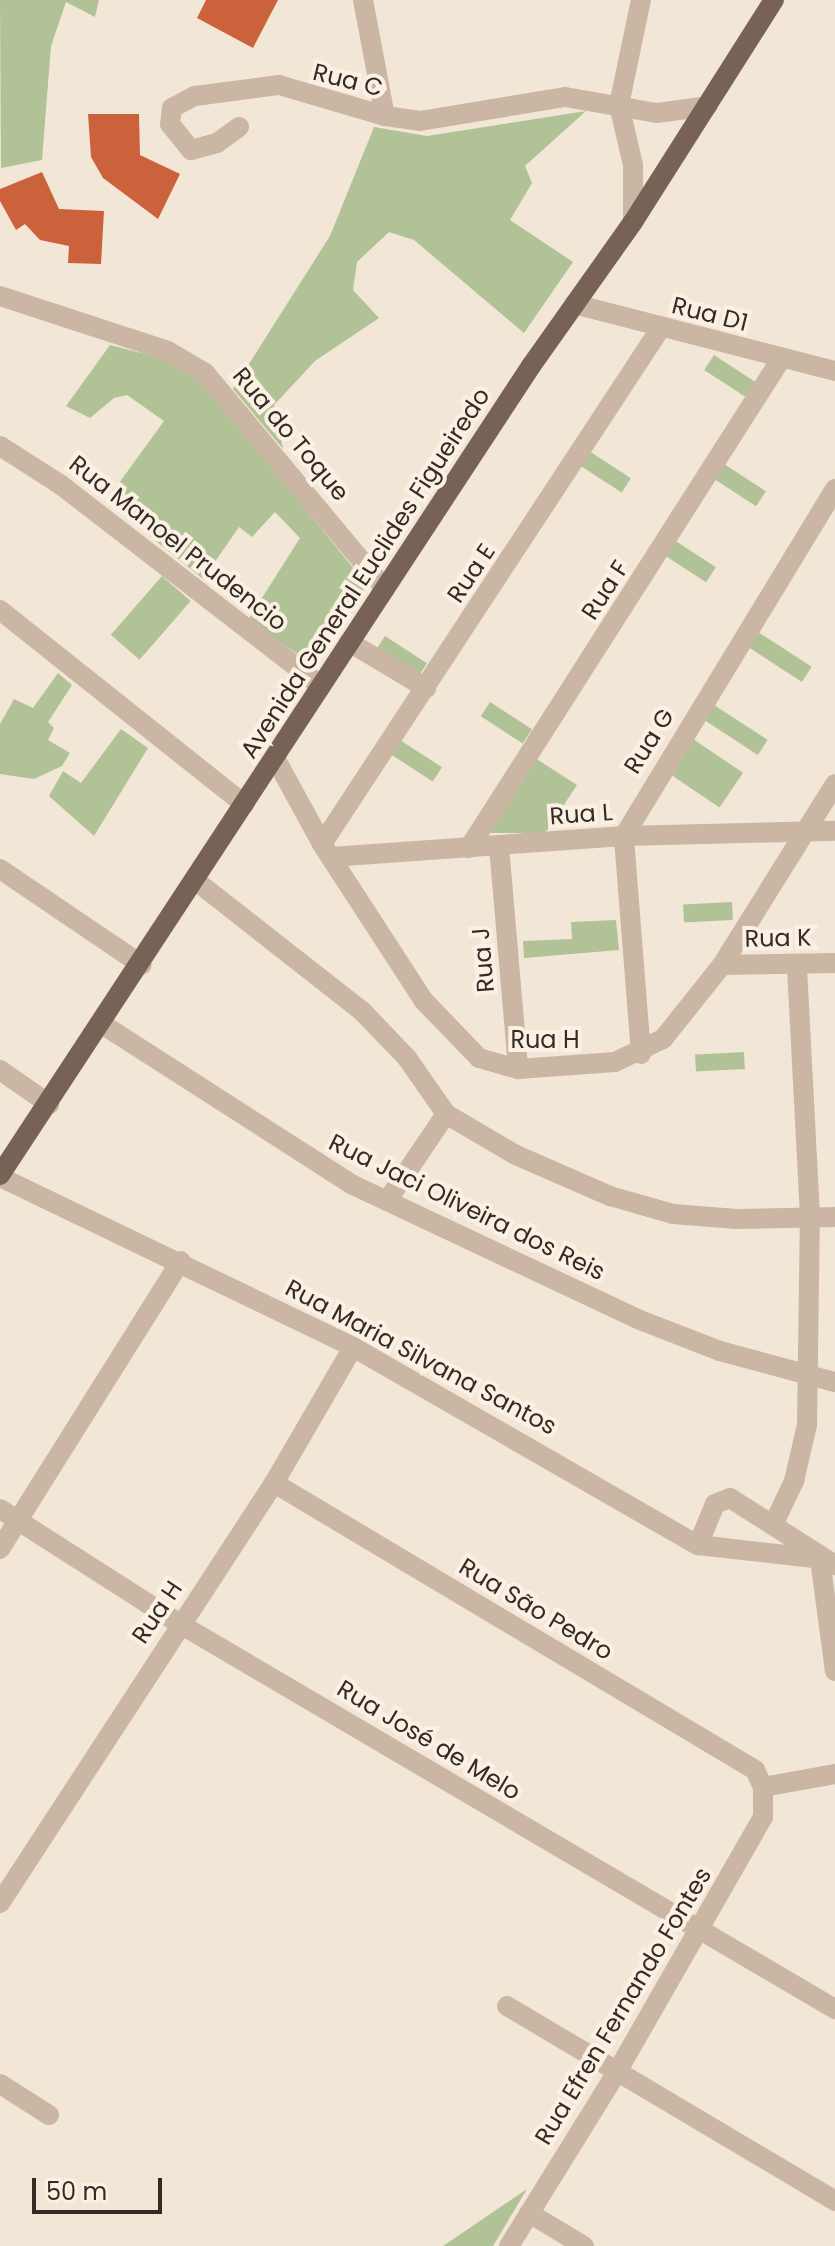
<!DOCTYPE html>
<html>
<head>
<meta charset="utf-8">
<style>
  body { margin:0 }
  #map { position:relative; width:835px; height:2246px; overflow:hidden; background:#f2e6d7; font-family:Poppins,sans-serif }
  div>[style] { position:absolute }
  .green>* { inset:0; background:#b2c297; transform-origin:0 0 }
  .building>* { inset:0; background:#cc623c }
  .minor>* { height:20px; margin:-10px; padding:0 10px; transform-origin:10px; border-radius:10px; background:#cbb6a3 }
  .major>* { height:20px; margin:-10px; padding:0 10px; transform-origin:10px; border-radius:10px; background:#786256 }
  span { translate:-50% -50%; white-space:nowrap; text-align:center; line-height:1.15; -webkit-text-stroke:8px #faf0e4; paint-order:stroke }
  .street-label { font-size:24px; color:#352b25 }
  .scale { position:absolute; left:32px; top:2178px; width:130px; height:36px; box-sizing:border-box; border:4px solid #352b25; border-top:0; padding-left:10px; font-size:24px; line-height:28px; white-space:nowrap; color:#352b25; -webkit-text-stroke:6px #faf0e4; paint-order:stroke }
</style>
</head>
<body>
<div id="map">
  <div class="green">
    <i style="clip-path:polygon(0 0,99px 0,95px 17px,66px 2px,51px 46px,42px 160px,1px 168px)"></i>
    <i style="clip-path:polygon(586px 111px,525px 166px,532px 183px,510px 220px,573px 262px,524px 333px,414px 240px,389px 232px,357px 262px,353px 290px,379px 318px,315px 361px,274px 405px,283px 449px,233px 389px,330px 236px,374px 127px,427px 136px)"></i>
    <i style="clip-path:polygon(110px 345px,165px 359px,200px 379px,367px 585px,309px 662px,248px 620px,300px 538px,275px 512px,252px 537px,239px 527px,203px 579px,106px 501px,164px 421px,127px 395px,114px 398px,90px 418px,66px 406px)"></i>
    <i style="left:714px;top:355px;width:49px;height:18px;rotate:33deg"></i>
    <i style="left:589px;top:451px;width:50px;height:17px;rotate:33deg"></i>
    <i style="left:724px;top:464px;width:50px;height:18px;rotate:33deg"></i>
    <i style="left:674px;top:540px;width:50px;height:18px;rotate:33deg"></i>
    <i style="left:162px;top:576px;width:38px;height:78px;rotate:41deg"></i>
    <i style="left:758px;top:632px;width:64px;height:18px;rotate:33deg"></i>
    <i style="left:385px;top:636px;width:50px;height:18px;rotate:33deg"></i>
    <i style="clip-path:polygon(58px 673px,72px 685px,48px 722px,54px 728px,48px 740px,70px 753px,62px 766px,34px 779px,0 774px,0 724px,14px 699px,33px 708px)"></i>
    <i style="left:490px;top:702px;width:50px;height:17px;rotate:33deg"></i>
    <i style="left:714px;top:705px;width:64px;height:18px;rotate:33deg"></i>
    <i style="clip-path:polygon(121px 729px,148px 748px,94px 836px,49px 796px,63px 771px,81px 783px)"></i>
    <i style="left:690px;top:737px;width:64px;height:42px;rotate:34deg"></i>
    <i style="left:400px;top:740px;width:50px;height:17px;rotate:33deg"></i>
    <i style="clip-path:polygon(535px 758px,577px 785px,545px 833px,483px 833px)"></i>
    <i style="left:732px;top:902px;width:18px;height:49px;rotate:87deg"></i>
    <i style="clip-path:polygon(616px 920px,619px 950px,524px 958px,523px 941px,572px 939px,571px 922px)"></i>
    <i style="left:744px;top:1052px;width:17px;height:49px;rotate:87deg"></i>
    <i style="clip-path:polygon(527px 2189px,493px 2246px,443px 2246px)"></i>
  </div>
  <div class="building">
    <i style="clip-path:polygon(206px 0,278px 0,253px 48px,197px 18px)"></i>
    <i style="clip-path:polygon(88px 114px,139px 114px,140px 155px,180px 174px,158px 219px,103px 178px,91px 157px)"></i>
    <i style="clip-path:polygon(42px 172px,59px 209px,104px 211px,101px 264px,68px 263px,69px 246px,40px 240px,25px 224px,16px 230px,0 201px,0 189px)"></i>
  </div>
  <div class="minor">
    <i style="left:363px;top:0;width:118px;rotate:79.3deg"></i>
    <i style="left:239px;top:127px;width:27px;rotate:144deg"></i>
    <i style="left:217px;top:143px;width:27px;rotate:165deg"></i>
    <i style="left:191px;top:150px;width:33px;rotate:-129deg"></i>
    <i style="left:170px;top:124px;width:16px;rotate:-83deg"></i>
    <i style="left:172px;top:108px;width:26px;rotate:-28deg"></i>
    <i style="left:195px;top:96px;width:85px;rotate:-7.5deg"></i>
    <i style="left:279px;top:85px;width:110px;rotate:16.3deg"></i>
    <i style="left:385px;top:116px;width:35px;rotate:8deg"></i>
    <i style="left:420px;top:121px;width:147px;rotate:-9.4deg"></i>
    <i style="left:565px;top:97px;width:93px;rotate:9.9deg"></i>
    <i style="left:657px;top:113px;width:51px;rotate:-7.8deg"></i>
    <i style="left:633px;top:222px;width:57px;rotate:-90deg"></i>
    <i style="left:633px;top:165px;width:62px;rotate:-103.1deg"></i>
    <i style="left:619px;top:105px;width:107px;rotate:-78.2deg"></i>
    <i style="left:0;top:296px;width:177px;rotate:18.1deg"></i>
    <i style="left:168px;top:351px;width:43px;rotate:30.7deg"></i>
    <i style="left:205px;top:373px;width:281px;rotate:50.2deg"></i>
    <i style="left:574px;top:304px;width:269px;rotate:14.4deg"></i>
    <i style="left:0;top:446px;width:72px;rotate:32.6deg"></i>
    <i style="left:61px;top:485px;width:329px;rotate:37.7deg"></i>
    <i style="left:0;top:610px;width:312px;rotate:38.5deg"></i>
    <i style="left:349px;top:642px;width:90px;rotate:30.9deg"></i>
    <i style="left:275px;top:758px;width:98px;rotate:61.3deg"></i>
    <i style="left:322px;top:844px;width:187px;rotate:57deg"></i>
    <i style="left:424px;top:1001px;width:79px;rotate:46deg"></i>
    <i style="left:479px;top:1058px;width:41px;rotate:15.8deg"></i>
    <i style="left:518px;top:1069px;width:97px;rotate:-4.1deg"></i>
    <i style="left:615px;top:1062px;width:53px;rotate:-25.6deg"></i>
    <i style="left:663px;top:1039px;width:95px;rotate:-51.4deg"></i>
    <i style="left:722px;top:965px;width:213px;rotate:-58deg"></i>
    <i style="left:322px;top:844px;width:616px;rotate:-56.72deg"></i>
    <i style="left:499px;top:846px;width:224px;rotate:85.1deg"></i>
    <i style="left:469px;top:848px;width:580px;rotate:-57.46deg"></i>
    <i style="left:331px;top:857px;width:294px;rotate:-4.1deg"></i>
    <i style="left:624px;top:836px;width:211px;rotate:-1.4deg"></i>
    <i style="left:0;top:869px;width:171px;rotate:34.1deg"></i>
    <i style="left:196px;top:881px;width:211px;rotate:38.1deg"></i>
    <i style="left:362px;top:1011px;width:65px;rotate:46.2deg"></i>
    <i style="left:407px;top:1058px;width:68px;rotate:55.1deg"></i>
    <i style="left:446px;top:1114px;width:81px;rotate:30.4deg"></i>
    <i style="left:516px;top:1155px;width:103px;rotate:23.6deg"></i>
    <i style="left:610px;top:1196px;width:66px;rotate:15.9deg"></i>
    <i style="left:673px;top:1214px;width:64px;rotate:4.5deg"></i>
    <i style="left:737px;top:1219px;width:98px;rotate:-1.2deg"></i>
    <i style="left:722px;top:965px;width:113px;rotate:-1deg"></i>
    <i style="left:102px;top:1024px;width:298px;rotate:32.7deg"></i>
    <i style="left:353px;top:1185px;width:317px;rotate:25.2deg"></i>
    <i style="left:640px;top:1320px;width:86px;rotate:21.2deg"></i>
    <i style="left:720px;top:1351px;width:119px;rotate:15.1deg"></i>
    <i style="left:641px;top:1054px;width:219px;rotate:-94.5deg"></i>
    <i style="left:624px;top:836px;width:406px;rotate:-58.7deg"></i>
    <i style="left:0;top:1070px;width:60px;rotate:34.8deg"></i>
    <i style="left:0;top:1177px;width:392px;rotate:25.7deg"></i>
    <i style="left:353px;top:1347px;width:398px;rotate:29.9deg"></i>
    <i style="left:698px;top:1545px;width:123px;rotate:6.5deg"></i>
    <i style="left:820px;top:1559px;width:113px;rotate:82.4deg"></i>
    <i style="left:387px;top:1201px;width:105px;rotate:-55.9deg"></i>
    <i style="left:274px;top:1483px;width:560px;rotate:30.82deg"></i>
    <i style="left:755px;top:1770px;width:19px;rotate:65deg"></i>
    <i style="left:763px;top:1787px;width:30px;rotate:90deg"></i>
    <i style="left:763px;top:1817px;width:294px;rotate:119.8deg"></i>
    <i style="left:617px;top:2072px;width:205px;rotate:121.8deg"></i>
    <i style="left:0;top:1509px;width:214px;rotate:32.6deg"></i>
    <i style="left:180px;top:1624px;width:760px;rotate:30.45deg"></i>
    <i style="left:774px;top:1523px;width:47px;rotate:-64.5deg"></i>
    <i style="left:794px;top:1481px;width:57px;rotate:-76.9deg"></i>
    <i style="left:807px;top:1425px;width:209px;rotate:-89.2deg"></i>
    <i style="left:810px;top:1216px;width:252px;rotate:-93deg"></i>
    <i style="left:698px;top:1545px;width:44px;rotate:-67.5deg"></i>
    <i style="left:715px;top:1504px;width:16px;rotate:-22deg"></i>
    <i style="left:730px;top:1498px;width:125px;rotate:32.5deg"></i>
    <i style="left:0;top:1549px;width:340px;rotate:-57.9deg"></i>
    <i style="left:763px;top:1787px;width:73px;rotate:-10.2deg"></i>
    <i style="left:0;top:1903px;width:501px;rotate:-56.88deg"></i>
    <i style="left:274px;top:1483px;width:157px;rotate:-59.8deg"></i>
    <i style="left:507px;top:2006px;width:382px;rotate:30.7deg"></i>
    <i style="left:0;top:2084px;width:58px;rotate:32.3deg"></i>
    <i style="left:529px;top:2213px;width:64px;rotate:31deg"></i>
  </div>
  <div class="major">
    <i style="left:0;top:1175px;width:968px;rotate:-56.72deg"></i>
    <i style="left:531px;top:366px;width:176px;rotate:-54.7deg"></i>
    <i style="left:633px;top:222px;width:263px;rotate:-57.6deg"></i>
  </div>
  <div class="street-label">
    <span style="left:348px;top:80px;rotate:14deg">Rua C</span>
    <span style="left:710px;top:314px;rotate:14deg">Rua D1</span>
    <span style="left:291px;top:434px;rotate:50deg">Rua do Toque</span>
    <span style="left:178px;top:543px;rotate:38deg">Rua Manoel Prudencio</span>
    <span style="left:365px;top:573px;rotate:-57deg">Avenida General Euclides Figueiredo</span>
    <span style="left:471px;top:573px;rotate:-56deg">Rua E</span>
    <span style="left:605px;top:590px;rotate:-57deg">Rua F</span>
    <span style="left:649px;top:741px;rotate:-58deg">Rua G</span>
    <span style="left:581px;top:814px;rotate:-4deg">Rua L</span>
    <span style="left:778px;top:938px;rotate:-1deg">Rua K</span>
    <span style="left:483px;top:960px;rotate:-95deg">Rua J</span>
    <span style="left:545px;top:1040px">Rua H</span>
    <span style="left:467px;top:1207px;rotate:26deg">Rua Jaci Oliveira dos Reis</span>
    <span style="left:421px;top:1357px;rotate:28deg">Rua Maria Silvana Santos</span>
    <span style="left:536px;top:1609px;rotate:31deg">Rua São Pedro</span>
    <span style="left:157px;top:1612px;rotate:-56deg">Rua H</span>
    <span style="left:429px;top:1740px;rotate:31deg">Rua José de Melo</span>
    <span style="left:623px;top:2006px;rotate:-59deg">Rua Efren Fernando Fontes</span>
  </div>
  <div class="scale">50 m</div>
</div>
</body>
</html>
